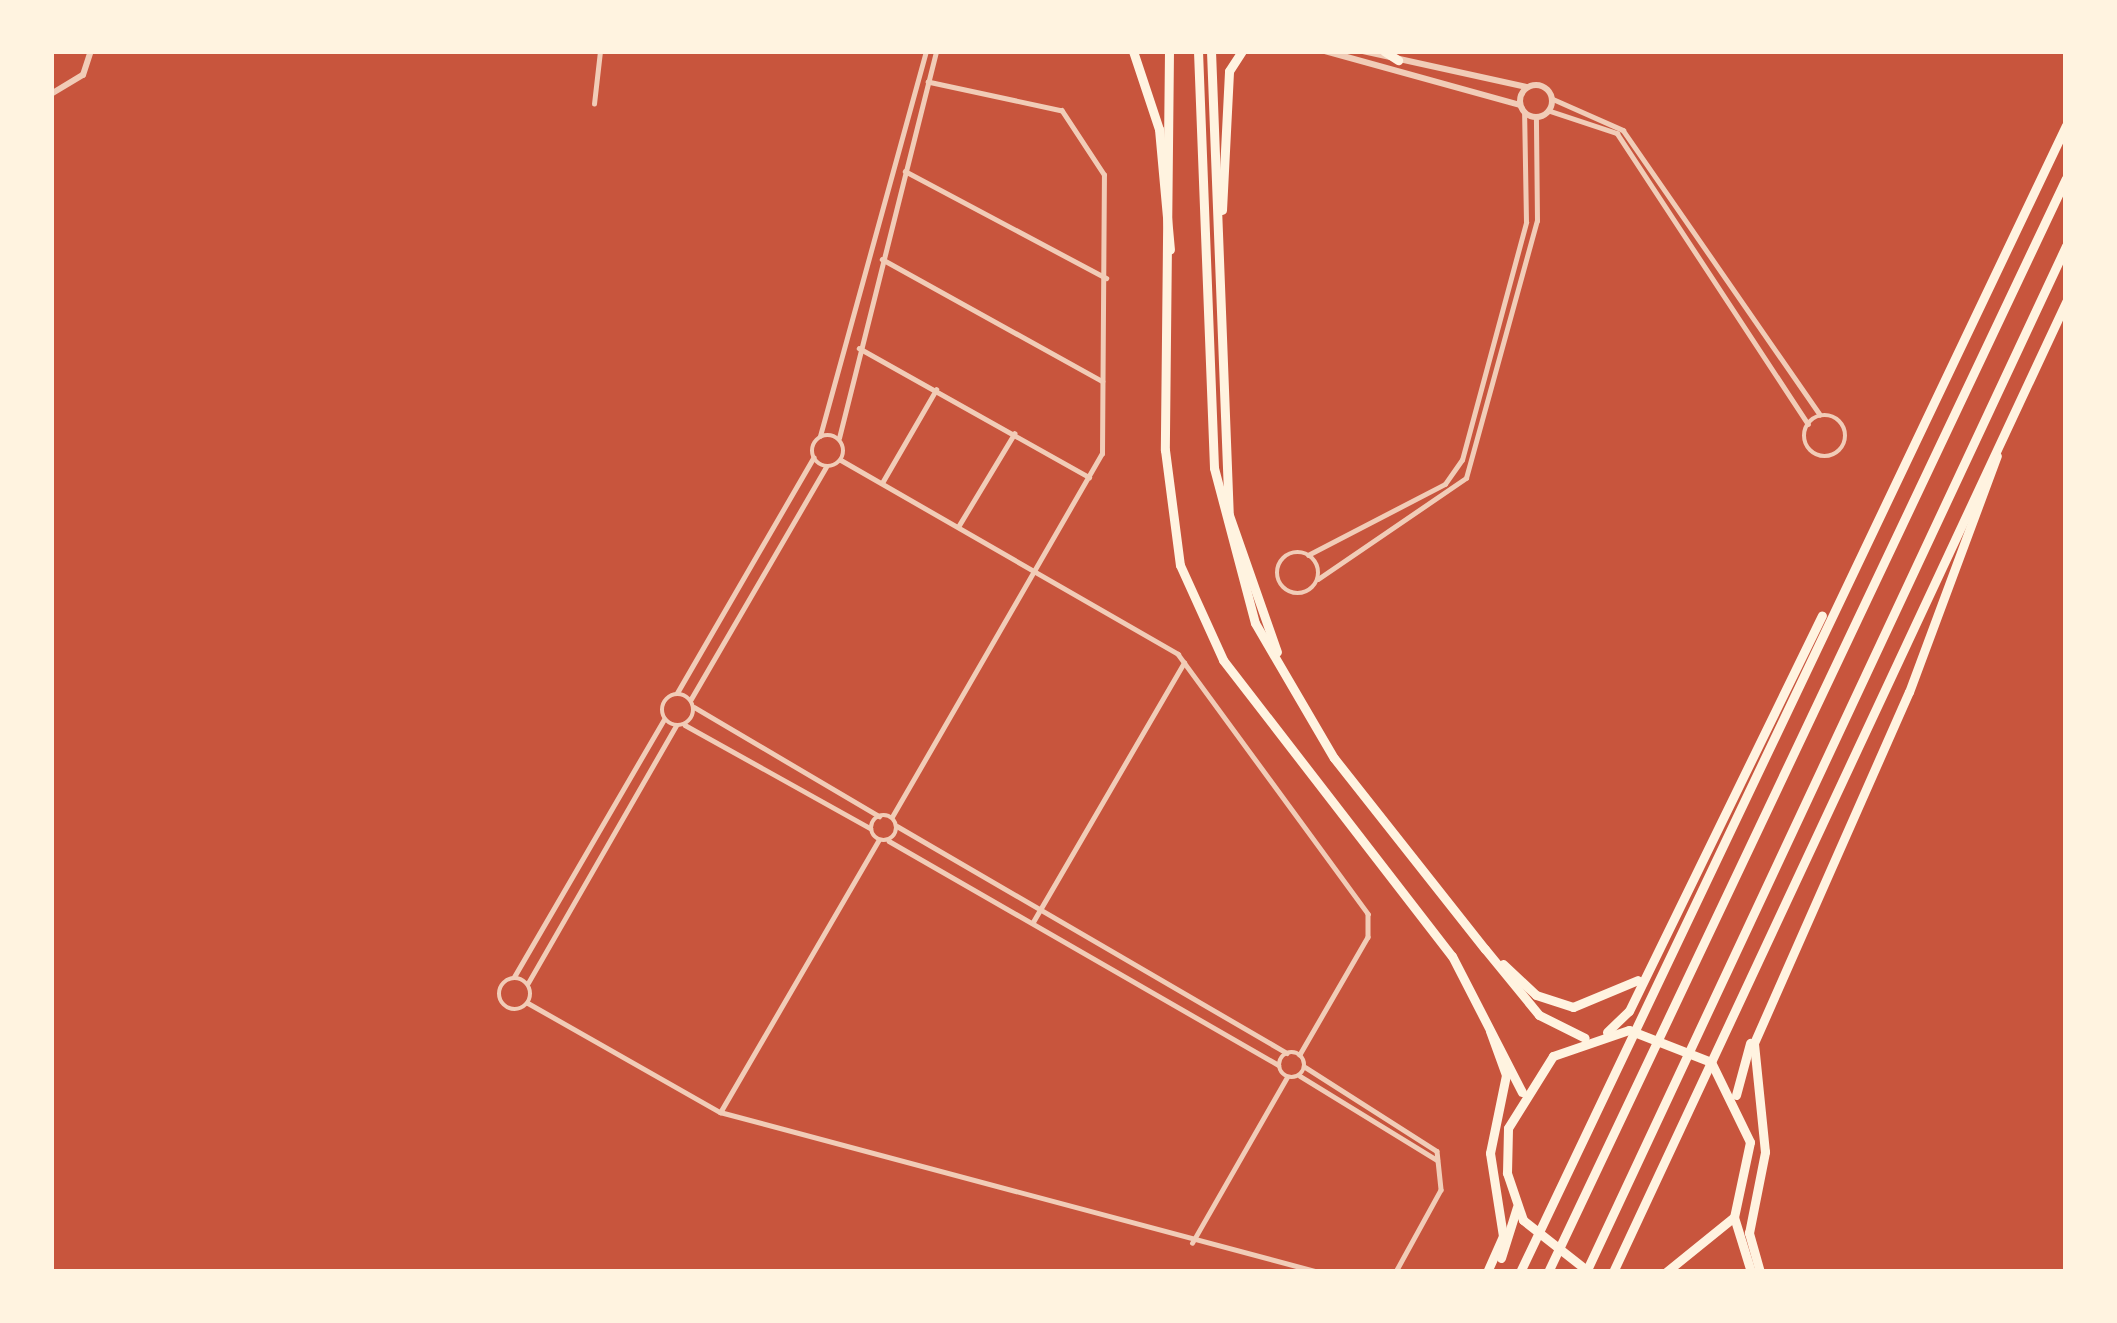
<!DOCTYPE html>
<html>
<head>
<meta charset="utf-8">
<style>
  body { margin:0 }
  #map { position:relative; width:2117px; height:1323px; overflow:hidden; background:#c8553d; font-family:Cabin,sans-serif }
  div>[style] { position:absolute }
  .minor>* { height:4.5px; margin:-2.25px; padding:0 2.25px; transform-origin:2.25px; border-radius:2.25px; background:#f1ccb7 }
  .minor>.ring { margin:-2.25px; padding:0; box-sizing:content-box; background:none; border:4.5px solid #f1ccb7; border-radius:50% }
  .tertiary>* { height:6px; margin:-3px; padding:0 3px; transform-origin:3px; border-radius:3px; background:#f1ccb7 }
  .tertiary>.ring { margin:-3px; padding:0; box-sizing:content-box; background:none; border:6px solid #f1ccb7; border-radius:50% }
  .trunk>* { height:9px; margin:-4.5px; padding:0 4.5px; transform-origin:4.5px; border-radius:4.5px; background:#fff3e0 }
  .motorway>* { height:9px; margin:-4.5px; padding:0 4.5px; transform-origin:4.5px; border-radius:4.5px; background:#fff3e0 }
  span { translate:-50% -50%; white-space:nowrap; text-align:center; line-height:1.15; -webkit-text-stroke:12px #fff3e0; paint-order:stroke }
  .frame { position:absolute; inset:0; border:54px solid #fff3e0; pointer-events:none }
</style>
</head>
<body>
<div id="map">
  <div class="minor">
    <i style="left:1553px;top:99px;width:77px;rotate:23.9deg"></i>
    <i style="left:1623px;top:130px;width:346px;rotate:55.3deg"></i>
    <i style="left:594px;top:104px;width:53px;rotate:-83.5deg"></i>
    <i style="left:1550px;top:111px;width:71px;rotate:18.2deg"></i>
    <i style="left:1617px;top:133px;width:348px;rotate:56.7deg"></i>
    <i style="left:905px;top:171px;width:228px;rotate:28deg"></i>
    <i style="left:882px;top:259px;width:252px;rotate:29deg"></i>
    <i style="left:859px;top:348px;width:264px;rotate:29.3deg"></i>
    <i class="ring" style="left:1804px;top:415px;width:37.5px;height:37.5px"></i>
    <i class="ring" style="left:812px;top:435px;width:27.5px;height:27.5px"></i>
    <i style="left:820px;top:436px;width:399px;rotate:-74.6deg"></i>
    <i style="left:839px;top:438px;width:399px;rotate:-75.9deg"></i>
    <i style="left:841px;top:460px;width:389px;rotate:29.9deg"></i>
    <i style="left:1178px;top:654px;width:322px;rotate:53.8deg"></i>
    <i style="left:1368px;top:914px;width:23px;rotate:90deg"></i>
    <i style="left:1368px;top:937px;width:136px;rotate:120deg"></i>
    <i style="left:882px;top:483px;width:108px;rotate:-59.9deg"></i>
    <i style="left:958px;top:527px;width:109px;rotate:-58.9deg"></i>
    <i class="ring" style="left:1277px;top:552px;width:37.5px;height:37.5px"></i>
    <i style="left:1308px;top:555px;width:154px;rotate:-27.4deg"></i>
    <i style="left:1445px;top:484px;width:29px;rotate:-55deg"></i>
    <i style="left:1462px;top:460px;width:246px;rotate:-74.9deg"></i>
    <i style="left:1526px;top:222px;width:110px;rotate:-91deg"></i>
    <i style="left:1318px;top:579px;width:179px;rotate:-34.3deg"></i>
    <i style="left:1466px;top:478px;width:267px;rotate:-74.6deg"></i>
    <i style="left:1537px;top:221px;width:103px;rotate:-90.6deg"></i>
    <i style="left:677px;top:693px;width:272px;rotate:-59.9deg"></i>
    <i class="ring" style="left:662px;top:694px;width:27.5px;height:27.5px"></i>
    <i style="left:691px;top:699px;width:268px;rotate:-59.8deg"></i>
    <i style="left:694px;top:707px;width:215px;rotate:30.5deg"></i>
    <i style="left:685px;top:725px;width:212px;rotate:29.1deg"></i>
    <i class="ring" style="left:871px;top:815px;width:21.5px;height:21.5px"></i>
    <i style="left:892px;top:817px;width:419px;rotate:-60deg"></i>
    <i style="left:1102px;top:454px;width:279px;rotate:-89.6deg"></i>
    <i style="left:1104px;top:175px;width:77px;rotate:-123.3deg"></i>
    <i style="left:1062px;top:111px;width:137px;rotate:-167.8deg"></i>
    <i style="left:897px;top:826px;width:451px;rotate:30.2deg"></i>
    <i style="left:889px;top:841px;width:449px;rotate:29.9deg"></i>
    <i style="left:1033px;top:922px;width:300px;rotate:-59.8deg"></i>
    <i style="left:514px;top:977px;width:298px;rotate:-59.8deg"></i>
    <i class="ring" style="left:499px;top:978px;width:27.5px;height:27.5px"></i>
    <i style="left:528px;top:983px;width:297px;rotate:-60.1deg"></i>
    <i style="left:528px;top:1003px;width:221px;rotate:29.6deg"></i>
    <i style="left:720px;top:1112px;width:620px;rotate:14.96deg"></i>
    <i class="ring" style="left:1279px;top:1052px;width:21.5px;height:21.5px"></i>
    <i style="left:1305px;top:1067px;width:156px;rotate:32.5deg"></i>
    <i style="left:1437px;top:1151px;width:39px;rotate:84deg"></i>
    <i style="left:1441px;top:1190px;width:94px;rotate:118.8deg"></i>
    <i style="left:1300px;top:1076px;width:161px;rotate:31.5deg"></i>
    <i style="left:721px;top:1111px;width:312px;rotate:-59.8deg"></i>
    <i style="left:1192px;top:1243px;width:191px;rotate:-60.2deg"></i>
  </div>
  <div class="tertiary">
    <i style="left:1325px;top:51px;width:202px;rotate:15.5deg"></i>
    <i style="left:1363px;top:51px;width:168px;rotate:12.4deg"></i>
    <i class="ring" style="left:1520px;top:85px;width:26px;height:26px"></i>
    <i style="left:51px;top:94px;width:37px;rotate:-31deg"></i>
    <i style="left:83px;top:75px;width:25px;rotate:-72deg"></i>
  </div>
  <div class="trunk">
    <i style="left:1734px;top:1217px;width:58px;rotate:72.8deg"></i>
    <i style="left:1589px;top:1272px;width:84px;rotate:-141.8deg"></i>
    <i style="left:1523px;top:1220px;width:50px;rotate:-108.8deg"></i>
    <i style="left:1507px;top:1173px;width:45px;rotate:-88.7deg"></i>
    <i style="left:1508px;top:1128px;width:85px;rotate:-58deg"></i>
    <i style="left:1553px;top:1056px;width:80px;rotate:-18.9deg"></i>
    <i style="left:1629px;top:1030px;width:88px;rotate:21.3deg"></i>
    <i style="left:1711px;top:1062px;width:89px;rotate:64deg"></i>
    <i style="left:1750px;top:1142px;width:77px;rotate:102deg"></i>
    <i style="left:1734px;top:1217px;width:87px;rotate:141deg"></i>
  </div>
  <div class="motorway">
    <i style="left:1133px;top:51px;width:82px;rotate:71.6deg"></i>
    <i style="left:1159px;top:129px;width:121px;rotate:84.8deg"></i>
    <i style="left:1169px;top:51px;width:399px;rotate:90.6deg"></i>
    <i style="left:1165px;top:450px;width:116px;rotate:82.6deg"></i>
    <i style="left:1180px;top:565px;width:104px;rotate:65.6deg"></i>
    <i style="left:1223px;top:660px;width:374px;rotate:52.3deg"></i>
    <i style="left:1452px;top:956px;width:153px;rotate:62.8deg"></i>
    <i style="left:1198px;top:51px;width:417px;rotate:87.8deg"></i>
    <i style="left:1214px;top:468px;width:160px;rotate:75.2deg"></i>
    <i style="left:1255px;top:623px;width:156px;rotate:59.7deg"></i>
    <i style="left:1334px;top:758px;width:243px;rotate:51.7deg"></i>
    <i style="left:1485px;top:949px;width:85px;rotate:50.7deg"></i>
    <i style="left:1539px;top:1015px;width:51px;rotate:26.6deg"></i>
    <i style="left:1211px;top:51px;width:464px;rotate:87.8deg"></i>
    <i style="left:1229px;top:515px;width:145px;rotate:70.7deg"></i>
    <i style="left:1384px;top:51px;width:17px;rotate:33deg"></i>
    <i style="left:1222px;top:210px;width:139px;rotate:-87.1deg"></i>
    <i style="left:1229px;top:71px;width:24px;rotate:-57deg"></i>
    <i style="left:1503px;top:964px;width:45px;rotate:43.2deg"></i>
    <i style="left:1536px;top:995px;width:39px;rotate:18deg"></i>
    <i style="left:1573px;top:1007px;width:70px;rotate:-22.6deg"></i>
    <i style="left:1607px;top:1032px;width:30px;rotate:-44deg"></i>
    <i style="left:1629px;top:1011px;width:440px;rotate:-64deg"></i>
    <i style="left:1736px;top:1095px;width:54px;rotate:-74.9deg"></i>
    <i style="left:1501px;top:1258px;width:53px;rotate:-72.6deg"></i>
    <i style="left:1487px;top:1272px;width:39px;rotate:-66deg"></i>
    <i style="left:1503px;top:1236px;width:84px;rotate:-98.9deg"></i>
    <i style="left:1490px;top:1153px;width:80px;rotate:-78.4deg"></i>
    <i style="left:1506px;top:1075px;width:47px;rotate:-110deg"></i>
    <i style="left:1520px;top:1272px;width:1270px;rotate:-64.54deg"></i>
    <i style="left:1548px;top:1272px;width:1210px;rotate:-64.66deg"></i>
    <i style="left:1586px;top:1272px;width:1133px;rotate:-64.93deg"></i>
    <i style="left:1613px;top:1272px;width:1071px;rotate:-64.97deg"></i>
    <i style="left:1760px;top:1272px;width:41px;rotate:-105.8deg"></i>
    <i style="left:1749px;top:1233px;width:83px;rotate:-78.8deg"></i>
    <i style="left:1765px;top:1152px;width:110px;rotate:-95.8deg"></i>
    <i style="left:1754px;top:1043px;width:384px;rotate:-66.2deg"></i>
    <i style="left:1909px;top:692px;width:252px;rotate:-69.6deg"></i>
  </div>
  <div class="frame"></div>
</div>
</body>
</html>
